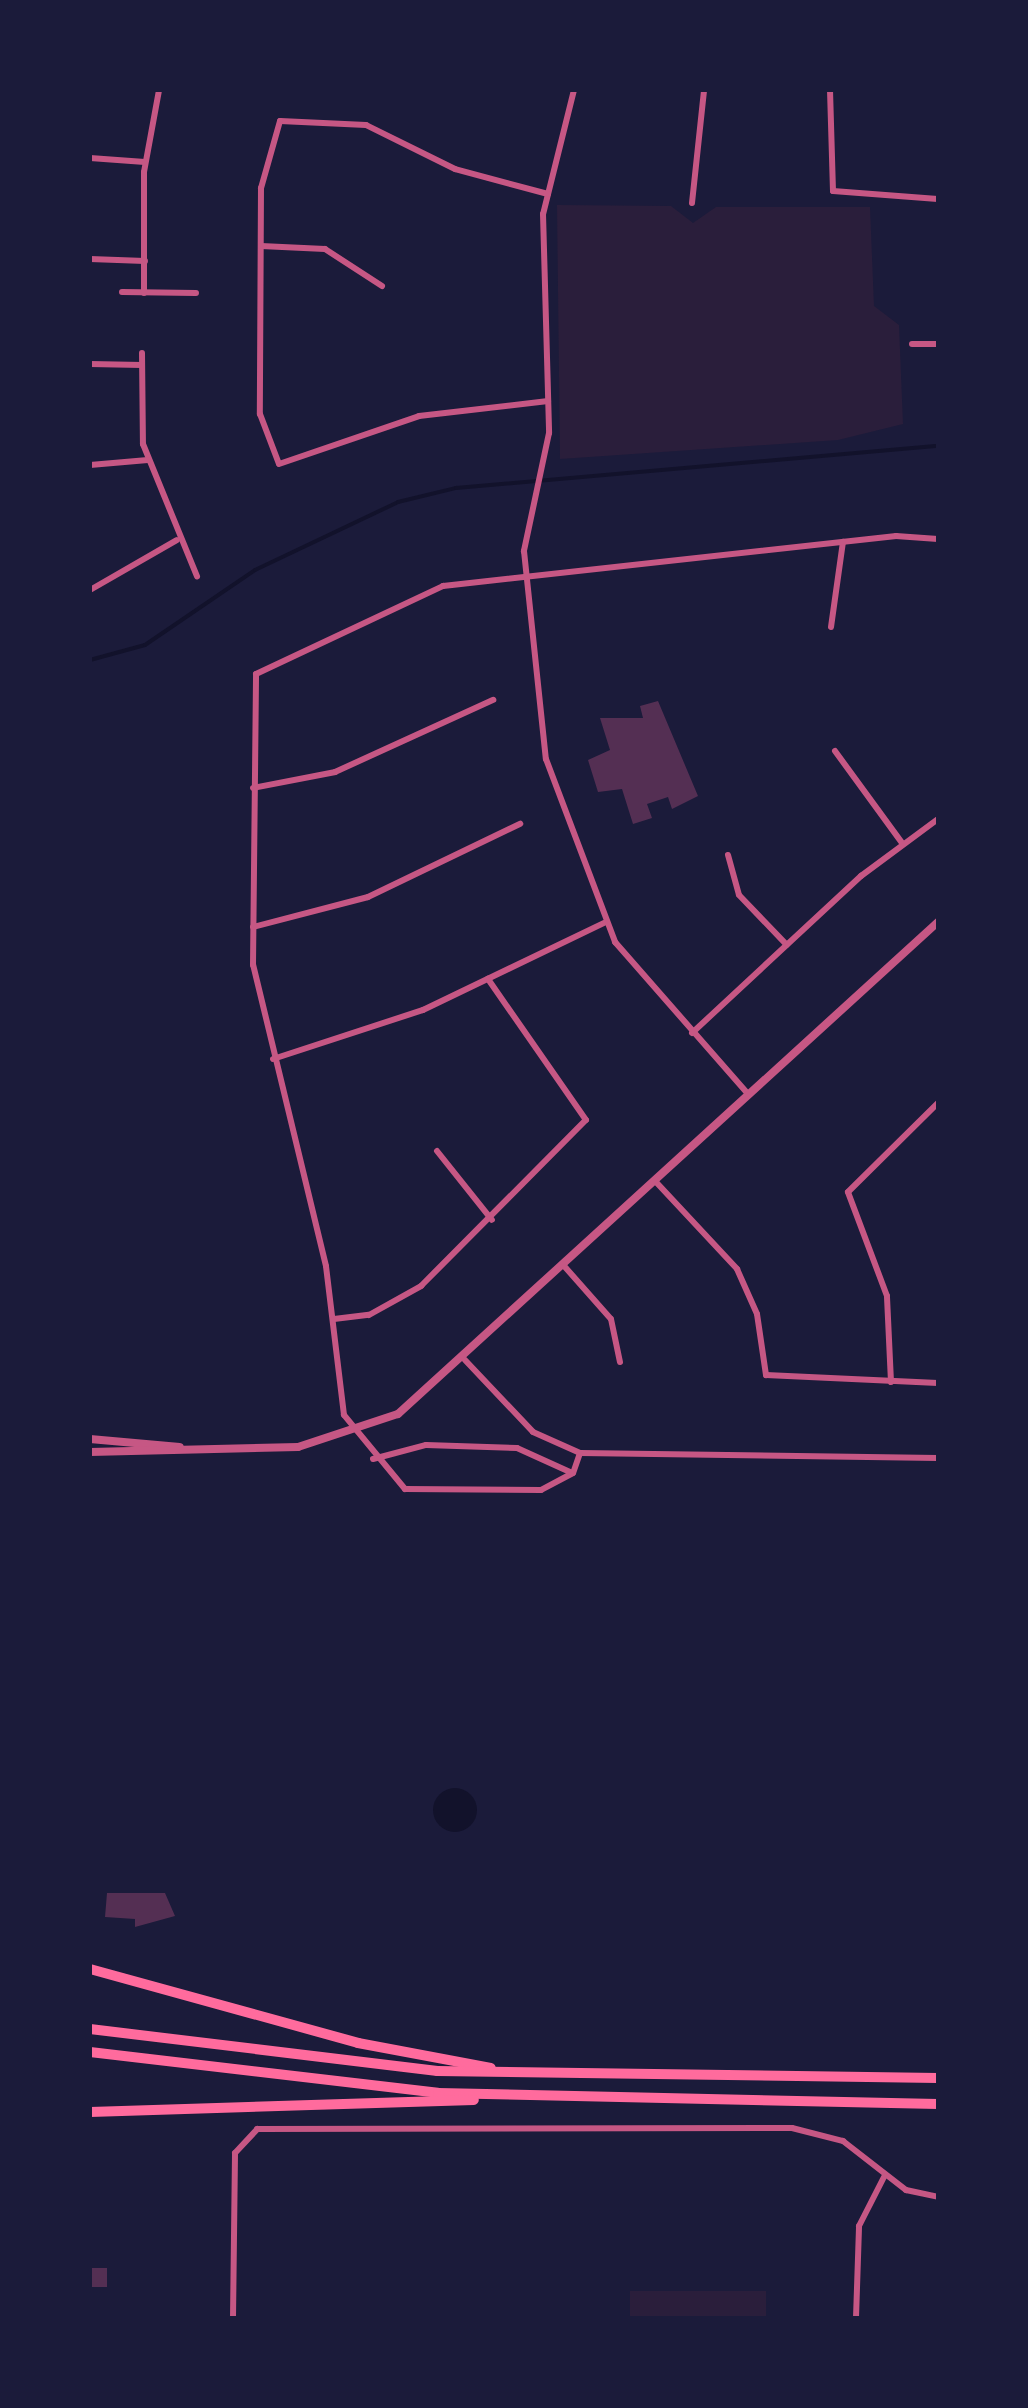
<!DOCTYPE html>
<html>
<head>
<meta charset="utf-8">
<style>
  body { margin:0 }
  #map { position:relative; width:1028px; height:2408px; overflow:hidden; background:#1b1b3a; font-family:Karla,sans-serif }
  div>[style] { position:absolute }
  .green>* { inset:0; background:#2a1e3b; transform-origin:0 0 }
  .water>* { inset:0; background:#12122b }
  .round { border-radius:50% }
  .stream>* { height:4px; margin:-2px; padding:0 2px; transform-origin:2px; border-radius:2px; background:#12122b }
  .building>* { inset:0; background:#542f53; transform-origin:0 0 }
  .minor>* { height:6px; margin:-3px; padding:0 3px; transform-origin:3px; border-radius:3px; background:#c65784 }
  .tertiary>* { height:8px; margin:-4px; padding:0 4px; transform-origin:4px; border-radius:4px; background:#c65784 }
  .primary>* { height:10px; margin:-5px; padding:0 5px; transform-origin:5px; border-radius:5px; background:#ff6b9d }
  span { translate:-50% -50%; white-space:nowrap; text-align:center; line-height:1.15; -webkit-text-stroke:8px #1b1b3a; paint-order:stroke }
  .frame { position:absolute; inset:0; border:92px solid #1b1b3a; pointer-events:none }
</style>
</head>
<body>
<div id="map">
  <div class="green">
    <i style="clip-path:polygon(557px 205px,671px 206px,693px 223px,716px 207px,870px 207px,874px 306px,899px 325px,903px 424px,838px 440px,560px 459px)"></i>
    <i style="left:766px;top:2291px;width:27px;height:136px;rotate:90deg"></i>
  </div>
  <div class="water">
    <i class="round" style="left:433px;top:1788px;width:44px;height:44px"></i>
  </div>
  <div class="stream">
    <i style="left:90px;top:660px;width:57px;rotate:-15.3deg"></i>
    <i style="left:145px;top:645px;width:133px;rotate:-34.3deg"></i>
    <i style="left:255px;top:570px;width:158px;rotate:-25.4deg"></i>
    <i style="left:398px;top:502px;width:60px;rotate:-13.6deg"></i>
    <i style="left:456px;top:488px;width:484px;rotate:-5deg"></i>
  </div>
  <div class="building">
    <i style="clip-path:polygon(658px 701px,698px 796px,672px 809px,668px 797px,647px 804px,652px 818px,633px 824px,622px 789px,598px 792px,588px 760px,610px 750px,600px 718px,643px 718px,640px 706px)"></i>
    <i style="clip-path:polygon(107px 1893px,165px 1893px,175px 1916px,135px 1927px,135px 1919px,105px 1917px)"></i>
    <i style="left:107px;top:2268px;width:19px;height:17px;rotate:90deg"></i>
  </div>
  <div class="minor">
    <i style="left:574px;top:90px;width:128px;rotate:104deg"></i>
    <i style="left:543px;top:214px;width:219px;rotate:88.4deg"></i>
    <i style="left:549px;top:433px;width:121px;rotate:102deg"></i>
    <i style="left:524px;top:551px;width:209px;rotate:84deg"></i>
    <i style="left:546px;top:759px;width:196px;rotate:69.3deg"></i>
    <i style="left:615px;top:942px;width:203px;rotate:48.8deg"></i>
    <i style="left:830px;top:90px;width:101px;rotate:88.3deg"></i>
    <i style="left:833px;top:191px;width:105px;rotate:4.4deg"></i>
    <i style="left:90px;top:158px;width:55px;rotate:4.2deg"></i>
    <i style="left:548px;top:194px;width:96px;rotate:-165deg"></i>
    <i style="left:455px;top:169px;width:99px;rotate:-153.7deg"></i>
    <i style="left:366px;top:125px;width:86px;rotate:-177.3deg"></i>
    <i style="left:280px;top:121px;width:70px;rotate:105.8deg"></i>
    <i style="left:261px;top:188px;width:226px;rotate:90.3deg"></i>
    <i style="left:260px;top:414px;width:53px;rotate:69.2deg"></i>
    <i style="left:279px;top:464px;width:148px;rotate:-18.9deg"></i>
    <i style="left:419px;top:416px;width:130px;rotate:-6.6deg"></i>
    <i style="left:692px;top:203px;width:114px;rotate:-83.9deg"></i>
    <i style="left:261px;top:246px;width:64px;rotate:2.7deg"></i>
    <i style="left:325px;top:249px;width:68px;rotate:33deg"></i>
    <i style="left:90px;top:259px;width:55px;rotate:2.1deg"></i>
    <i style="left:122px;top:292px;width:74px;rotate:0.8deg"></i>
    <i style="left:144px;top:293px;width:121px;rotate:-90deg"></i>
    <i style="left:144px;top:172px;width:83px;rotate:-79.6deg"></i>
    <i style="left:912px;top:344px;width:26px"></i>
    <i style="left:142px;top:353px;width:91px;rotate:89.4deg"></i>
    <i style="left:143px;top:444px;width:143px;rotate:67.8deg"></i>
    <i style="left:90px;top:364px;width:52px;rotate:1.1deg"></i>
    <i style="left:90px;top:465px;width:58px;rotate:-4.9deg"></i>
    <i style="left:90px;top:590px;width:100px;rotate:-29.9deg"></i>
    <i style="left:831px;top:627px;width:86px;rotate:-82deg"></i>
    <i style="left:835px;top:751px;width:114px;rotate:53.9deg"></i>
    <i style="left:253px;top:788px;width:84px;rotate:-11deg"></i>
    <i style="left:335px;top:772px;width:174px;rotate:-24.5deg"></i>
    <i style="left:728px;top:855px;width:41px;rotate:74.6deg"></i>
    <i style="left:739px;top:895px;width:69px;rotate:46.2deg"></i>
    <i style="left:253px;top:927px;width:119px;rotate:-14.6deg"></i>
    <i style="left:368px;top:897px;width:169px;rotate:-25.7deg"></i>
    <i style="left:692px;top:1033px;width:231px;rotate:-42.9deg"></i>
    <i style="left:861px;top:876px;width:96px;rotate:-36.5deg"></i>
    <i style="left:273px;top:1059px;width:158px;rotate:-18.1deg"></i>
    <i style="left:423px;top:1010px;width:201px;rotate:-25.7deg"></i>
    <i style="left:437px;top:1151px;width:88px;rotate:51.4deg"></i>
    <i style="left:656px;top:1182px;width:119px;rotate:47deg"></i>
    <i style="left:737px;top:1269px;width:49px;rotate:66deg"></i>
    <i style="left:757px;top:1314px;width:62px;rotate:81.6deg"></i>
    <i style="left:766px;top:1375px;width:172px;rotate:2.7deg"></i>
    <i style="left:565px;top:1267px;width:69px;rotate:48.5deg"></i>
    <i style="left:611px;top:1319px;width:44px;rotate:78.2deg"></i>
    <i style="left:334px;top:1319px;width:35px;rotate:-7deg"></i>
    <i style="left:369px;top:1315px;width:60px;rotate:-29.1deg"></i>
    <i style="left:421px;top:1286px;width:234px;rotate:-45.2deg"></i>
    <i style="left:586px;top:1120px;width:172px;rotate:-124.8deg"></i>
    <i style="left:465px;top:1360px;width:99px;rotate:46.6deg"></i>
    <i style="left:533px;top:1432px;width:51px;rotate:24.1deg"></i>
    <i style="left:580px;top:1453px;width:358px;rotate:0.8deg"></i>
    <i style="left:891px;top:1382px;width:86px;rotate:-92.7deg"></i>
    <i style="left:887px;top:1296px;width:111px;rotate:-110.6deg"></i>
    <i style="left:848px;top:1192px;width:127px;rotate:-44.7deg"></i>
    <i style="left:580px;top:1453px;width:21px;rotate:109deg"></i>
    <i style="left:573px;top:1473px;width:36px;rotate:152deg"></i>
    <i style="left:541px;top:1490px;width:136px;rotate:-179.6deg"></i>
    <i style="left:405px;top:1489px;width:96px;rotate:-129.5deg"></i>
    <i style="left:344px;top:1415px;width:150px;rotate:-96.9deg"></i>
    <i style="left:326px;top:1266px;width:310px;rotate:-103.6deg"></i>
    <i style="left:253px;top:965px;width:291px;rotate:-89.4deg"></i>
    <i style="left:256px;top:674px;width:207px;rotate:-25.2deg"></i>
    <i style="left:443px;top:586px;width:456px;rotate:-6.3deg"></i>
    <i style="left:896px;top:536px;width:42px;rotate:4.1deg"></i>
    <i style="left:373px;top:1459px;width:55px;rotate:-14.8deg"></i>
    <i style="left:426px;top:1445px;width:91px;rotate:1.9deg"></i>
    <i style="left:517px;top:1448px;width:60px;rotate:24.4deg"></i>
    <i style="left:233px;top:2318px;width:165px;rotate:-89.3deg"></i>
    <i style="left:235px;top:2153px;width:33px;rotate:-47deg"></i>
    <i style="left:257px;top:2129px;width:535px;rotate:-0.11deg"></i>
    <i style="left:792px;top:2128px;width:53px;rotate:14.3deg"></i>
    <i style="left:843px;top:2141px;width:80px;rotate:37.9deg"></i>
    <i style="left:906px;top:2190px;width:33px;rotate:12deg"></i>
    <i style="left:856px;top:2318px;width:92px;rotate:-88.1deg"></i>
    <i style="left:859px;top:2226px;width:55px;rotate:-63deg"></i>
  </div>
  <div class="tertiary">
    <i style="left:90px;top:1439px;width:90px;rotate:5.1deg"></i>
    <i style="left:90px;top:1452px;width:208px;rotate:-1.4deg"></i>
    <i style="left:298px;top:1447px;width:105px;rotate:-18.3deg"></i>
    <i style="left:398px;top:1414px;width:731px;rotate:-42.34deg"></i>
  </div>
  <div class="primary">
    <i style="left:90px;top:1969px;width:278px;rotate:15.4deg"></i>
    <i style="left:358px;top:2043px;width:135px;rotate:10.6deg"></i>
    <i style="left:90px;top:2029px;width:350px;rotate:6.9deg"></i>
    <i style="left:437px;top:2071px;width:501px;rotate:0.8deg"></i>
    <i style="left:90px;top:2052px;width:350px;rotate:6.7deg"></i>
    <i style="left:438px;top:2093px;width:500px;rotate:1.26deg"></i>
    <i style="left:90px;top:2112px;width:384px;rotate:-1.8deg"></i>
  </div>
  <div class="frame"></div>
</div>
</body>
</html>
